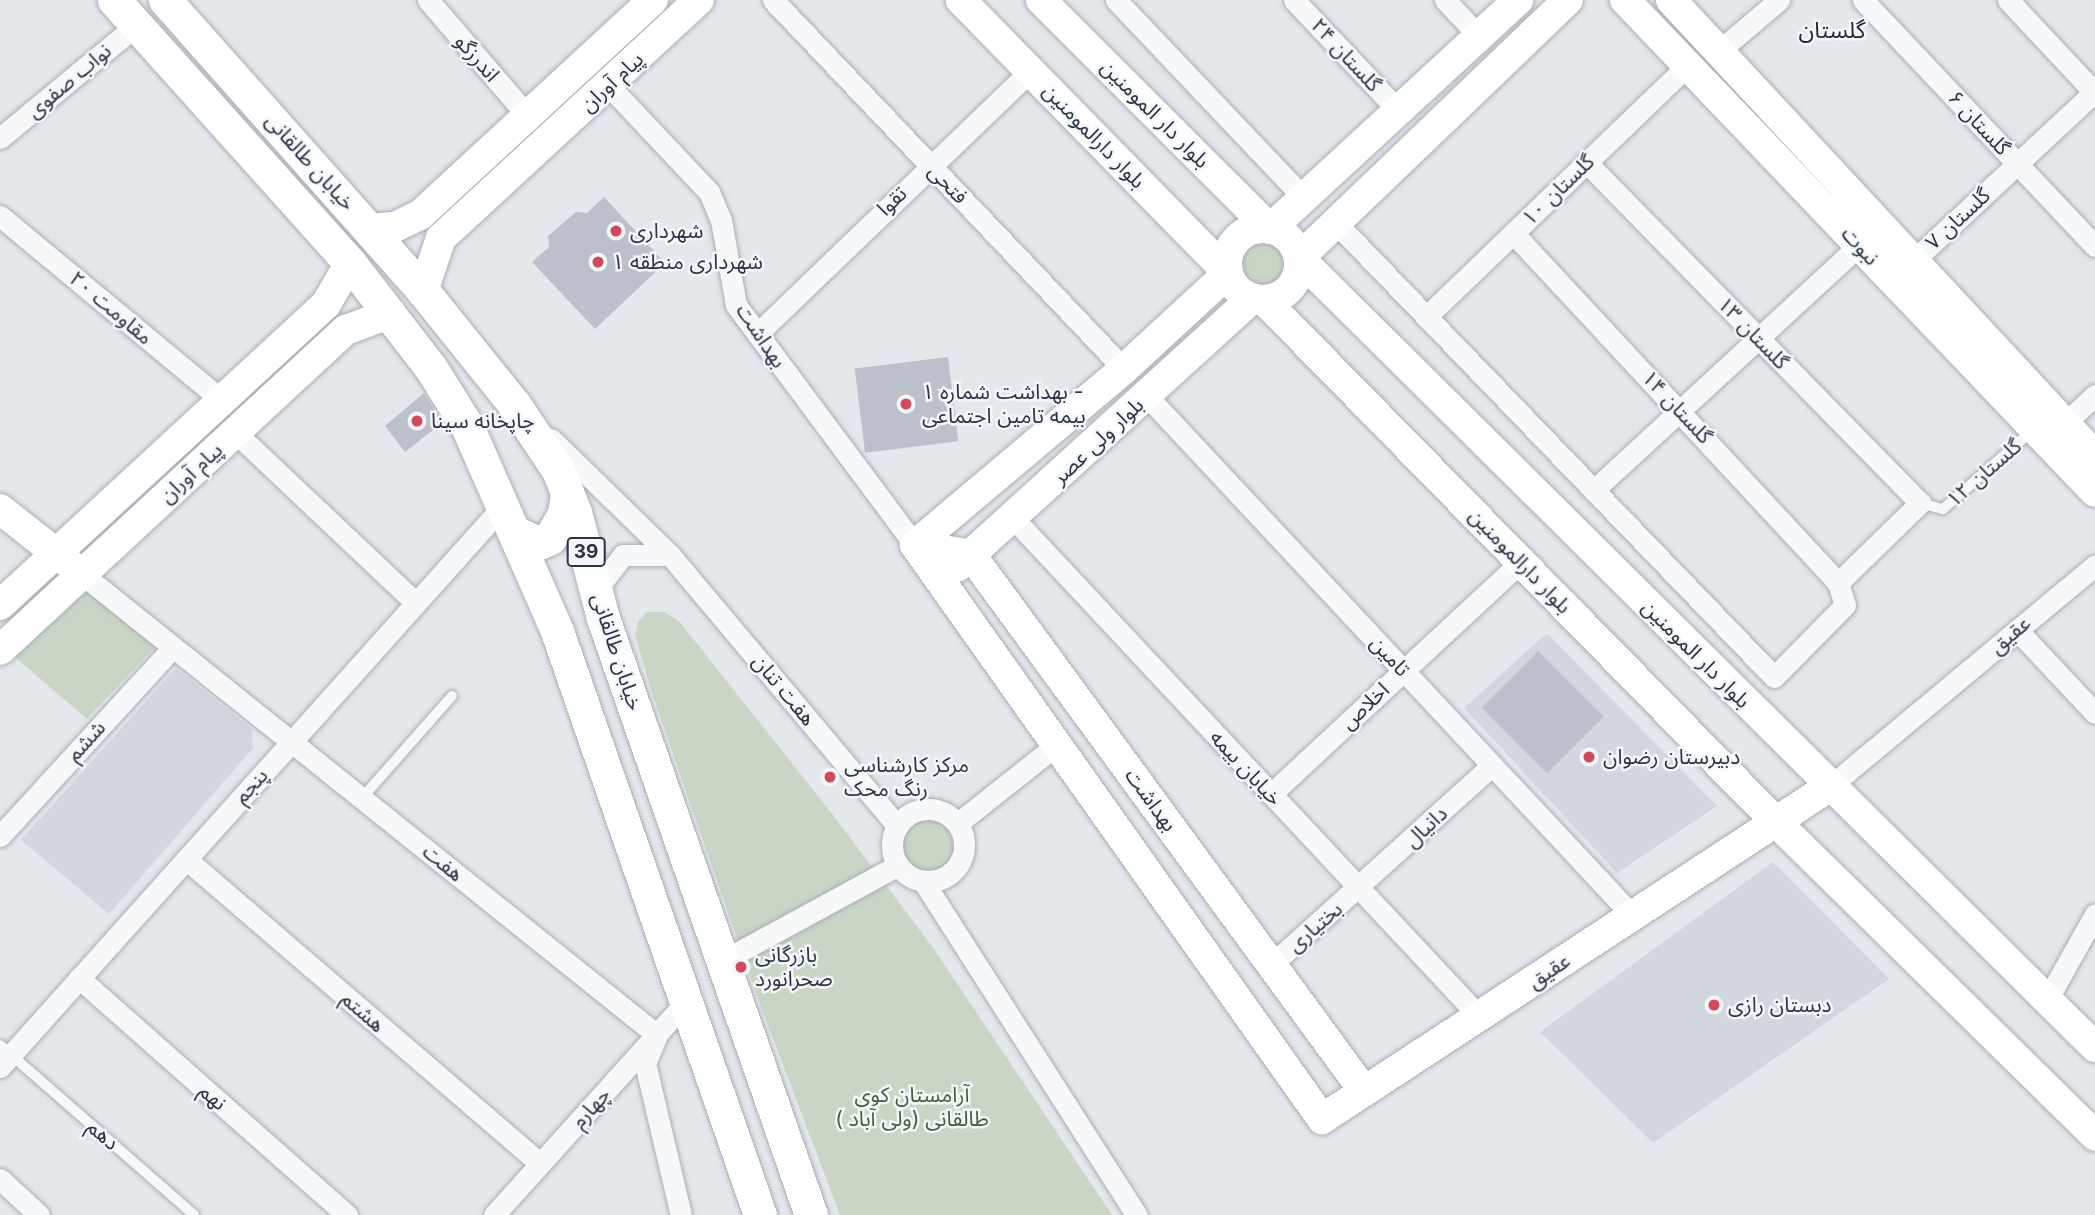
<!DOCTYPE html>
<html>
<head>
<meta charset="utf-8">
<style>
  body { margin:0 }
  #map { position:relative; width:2095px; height:1215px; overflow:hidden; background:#e4e7ec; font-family:Inter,"Noto Sans Arabic",sans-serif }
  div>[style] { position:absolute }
  .built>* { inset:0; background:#d2d6de }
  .green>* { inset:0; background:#c9d6c5 }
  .round { border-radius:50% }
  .building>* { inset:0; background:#bbc0ca; transform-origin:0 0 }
  .roads { filter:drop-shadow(0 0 2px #a9aeb7) drop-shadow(0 0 2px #a9aeb7) }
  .lane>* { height:10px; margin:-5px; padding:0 5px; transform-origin:5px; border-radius:5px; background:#f7f8fa }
  .street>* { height:21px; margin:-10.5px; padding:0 10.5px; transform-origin:10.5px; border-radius:10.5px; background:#f7f8fa }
  .street>.ring { margin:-10.5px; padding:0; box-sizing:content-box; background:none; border:21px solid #f7f8fa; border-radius:50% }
  .secondary>* { height:30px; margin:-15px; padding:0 15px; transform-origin:15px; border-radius:15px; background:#fff }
  .secondary>.ring { margin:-15px; padding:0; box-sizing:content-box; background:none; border:30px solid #fff; border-radius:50% }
  .primary>* { height:33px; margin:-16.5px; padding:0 16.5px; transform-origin:16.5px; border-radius:16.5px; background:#fff }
  .dots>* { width:19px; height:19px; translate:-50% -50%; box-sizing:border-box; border:4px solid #f4f6f9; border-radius:50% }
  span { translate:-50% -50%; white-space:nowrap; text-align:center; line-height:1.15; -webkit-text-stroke:5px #f4f6f9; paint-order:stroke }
  .shield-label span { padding:2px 5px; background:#f4f6f9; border:2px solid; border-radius:5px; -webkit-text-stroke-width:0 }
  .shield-label { font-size:19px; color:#2b3445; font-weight:700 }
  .street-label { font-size:21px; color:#2b3445 }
  .poi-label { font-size:21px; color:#2b3445 }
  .left { translate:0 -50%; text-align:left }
  .park-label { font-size:21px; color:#3f6138 }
  .neighbourhood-label { font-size:23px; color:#1d2536 }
</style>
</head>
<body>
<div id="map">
  <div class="built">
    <i style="clip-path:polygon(1547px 633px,1717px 806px,1617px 873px,1464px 708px)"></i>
    <i style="clip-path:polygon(176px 668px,252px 729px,253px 748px,109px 914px,21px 840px)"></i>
    <i style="clip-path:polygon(1773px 862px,1889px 979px,1653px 1143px,1540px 1032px)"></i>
  </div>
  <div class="green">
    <i class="round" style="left:1235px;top:236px;width:56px;height:56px"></i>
    <i style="clip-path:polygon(85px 590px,155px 647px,87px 719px,15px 657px)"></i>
    <i style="clip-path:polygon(647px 612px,664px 612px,679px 621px,833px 815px,934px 949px,1112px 1215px,840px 1215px,761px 1007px,652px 693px,635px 635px,638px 622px)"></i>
    <i class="round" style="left:897px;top:814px;width:62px;height:62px"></i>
  </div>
  <div class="building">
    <i style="clip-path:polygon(604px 197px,665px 263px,595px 329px,532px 262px,549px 247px,548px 236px,576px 212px,587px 213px)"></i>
    <i style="left:948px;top:357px;width:85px;height:94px;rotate:83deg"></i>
    <i style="clip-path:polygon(424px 393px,442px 423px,405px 452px,385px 426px)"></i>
    <i style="left:1538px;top:651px;width:93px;height:80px;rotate:45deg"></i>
  </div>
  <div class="roads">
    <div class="lane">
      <i style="left:1920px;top:503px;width:24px;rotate:15deg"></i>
      <i style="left:1943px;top:509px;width:120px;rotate:-41.3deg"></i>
      <i style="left:362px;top:798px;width:136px;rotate:-48.6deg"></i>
      <i style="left:0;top:1045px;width:258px;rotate:41.2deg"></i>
    </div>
    <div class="street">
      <i style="left:428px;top:0;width:152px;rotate:49.3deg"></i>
      <i style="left:773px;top:0;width:509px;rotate:46.43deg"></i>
      <i style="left:1116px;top:0;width:272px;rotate:46.5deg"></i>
      <i style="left:1294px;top:0;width:151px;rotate:46.6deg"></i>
      <i style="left:1445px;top:0;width:50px;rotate:46.6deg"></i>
      <i style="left:1863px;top:0;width:338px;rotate:46.7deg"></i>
      <i style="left:2008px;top:0;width:126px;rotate:46.9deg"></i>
      <i style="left:1719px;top:51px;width:79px;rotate:-40.4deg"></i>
      <i style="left:609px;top:86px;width:146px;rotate:46.7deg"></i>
      <i style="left:709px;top:192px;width:30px;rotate:67deg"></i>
      <i style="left:721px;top:220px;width:86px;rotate:80deg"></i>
      <i style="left:736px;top:305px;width:299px;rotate:53.3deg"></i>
      <i style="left:0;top:138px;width:179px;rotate:-39.6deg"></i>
      <i style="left:0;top:216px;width:288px;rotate:39.7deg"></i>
      <i style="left:1337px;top:224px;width:629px;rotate:46.03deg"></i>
      <i style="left:1774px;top:677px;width:101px;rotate:-45.4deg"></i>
      <i style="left:1845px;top:605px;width:23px;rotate:-108deg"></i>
      <i style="left:1838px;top:583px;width:115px;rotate:-44.3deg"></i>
      <i style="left:1920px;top:503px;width:477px;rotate:-134.4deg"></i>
      <i style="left:1513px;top:233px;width:478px;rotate:47.1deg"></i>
      <i style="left:1913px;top:261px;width:249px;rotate:-43deg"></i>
      <i style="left:1426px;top:317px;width:365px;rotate:-43.9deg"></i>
      <i style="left:757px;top:334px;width:379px;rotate:-43.9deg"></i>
      <i style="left:1147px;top:396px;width:712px;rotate:46.94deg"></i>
      <i style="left:2065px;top:423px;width:41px;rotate:-43deg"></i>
      <i style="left:235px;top:432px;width:249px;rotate:43.4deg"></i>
      <i style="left:551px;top:439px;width:166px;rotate:44.3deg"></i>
      <i style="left:670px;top:555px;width:354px;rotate:50deg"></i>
      <i style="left:1595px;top:489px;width:372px;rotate:-42.7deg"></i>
      <i style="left:1014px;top:519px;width:681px;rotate:46.91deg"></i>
      <i style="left:82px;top:574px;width:737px;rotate:38.72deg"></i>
      <i style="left:657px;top:1035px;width:30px;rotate:113deg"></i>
      <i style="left:645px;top:1063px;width:156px;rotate:76.7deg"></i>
      <i style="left:596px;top:590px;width:44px;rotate:-52.4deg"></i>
      <i style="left:623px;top:555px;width:47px"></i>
      <i style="left:2017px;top:630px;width:114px;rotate:46.8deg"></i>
      <i style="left:1829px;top:787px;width:346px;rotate:-39.8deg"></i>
      <i style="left:1271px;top:794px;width:341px;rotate:-42.9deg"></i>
      <i class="ring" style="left:892px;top:809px;width:51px;height:51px"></i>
      <i style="left:958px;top:823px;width:124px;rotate:-38.4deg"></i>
      <i style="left:0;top:836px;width:256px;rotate:-47.5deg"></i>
      <i style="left:186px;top:859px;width:467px;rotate:40.7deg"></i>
      <i style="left:923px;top:881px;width:397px;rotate:57.4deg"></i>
      <i style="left:724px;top:960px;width:198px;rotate:-28.6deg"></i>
      <i style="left:1271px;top:965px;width:298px;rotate:-42.1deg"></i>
      <i style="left:79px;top:978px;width:358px;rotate:41.5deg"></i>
      <i style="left:2047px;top:1000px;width:98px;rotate:-60.8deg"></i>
      <i style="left:0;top:1067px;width:753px;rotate:-48.12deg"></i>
      <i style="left:0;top:1179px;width:53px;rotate:42.7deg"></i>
      <i style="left:494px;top:1215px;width:288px;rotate:-48deg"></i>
    </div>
    <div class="secondary">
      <i style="left:1041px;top:0;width:324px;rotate:45deg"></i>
      <i style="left:1270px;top:229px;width:338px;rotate:-42.7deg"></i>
      <i style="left:1568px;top:0;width:373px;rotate:136.2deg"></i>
      <i style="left:1299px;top:258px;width:1121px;rotate:44.75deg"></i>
      <i style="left:1625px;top:0;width:680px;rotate:46.31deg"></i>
      <i style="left:1671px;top:0;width:623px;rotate:47.08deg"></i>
      <i class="ring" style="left:1227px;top:228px;width:42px;height:42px"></i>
      <i style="left:370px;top:229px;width:25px;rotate:-5deg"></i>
      <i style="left:395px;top:227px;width:28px;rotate:-26deg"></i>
      <i style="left:420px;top:215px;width:317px;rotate:-42.7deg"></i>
      <i style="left:423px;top:291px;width:56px;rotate:-71.2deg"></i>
      <i style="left:441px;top:238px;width:351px;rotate:-42.7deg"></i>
      <i style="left:1264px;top:300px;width:731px;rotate:45.55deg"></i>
      <i style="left:1776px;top:822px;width:448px;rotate:44.5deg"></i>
      <i style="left:0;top:509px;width:90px;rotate:38.3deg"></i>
      <i style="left:915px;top:545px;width:704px;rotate:54.66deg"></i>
      <i style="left:1322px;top:1119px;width:606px;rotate:-33.22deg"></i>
      <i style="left:915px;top:545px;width:273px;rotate:-40.1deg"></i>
      <i style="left:1124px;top:369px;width:142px;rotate:-42.7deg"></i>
      <i style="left:1228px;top:273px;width:382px;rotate:-134.4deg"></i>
      <i style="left:915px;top:545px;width:57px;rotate:10.1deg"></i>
      <i style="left:971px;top:555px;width:665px;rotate:53.75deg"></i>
      <i style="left:957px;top:567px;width:399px;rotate:-42.3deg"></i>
      <i style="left:0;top:605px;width:444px;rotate:-42.7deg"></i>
      <i style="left:326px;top:304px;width:48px;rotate:-59.7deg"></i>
      <i style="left:0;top:650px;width:471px;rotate:-42.8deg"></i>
      <i style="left:346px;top:330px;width:48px;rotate:-20.7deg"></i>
    </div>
    <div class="primary">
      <i style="left:114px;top:0;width:353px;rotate:48.1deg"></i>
      <i style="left:350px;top:263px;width:133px;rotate:52.4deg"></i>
      <i style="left:431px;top:368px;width:68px;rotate:58.2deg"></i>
      <i style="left:467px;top:426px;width:224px;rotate:66.3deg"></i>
      <i style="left:557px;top:631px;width:618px;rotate:70.83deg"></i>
      <i style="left:165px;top:0;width:389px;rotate:48.4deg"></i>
      <i style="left:423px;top:291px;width:145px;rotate:51.2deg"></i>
      <i style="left:514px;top:404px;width:79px;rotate:56.3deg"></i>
      <i style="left:558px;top:470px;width:45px;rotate:68deg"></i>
      <i style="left:575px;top:512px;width:110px;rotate:75.2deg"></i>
      <i style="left:603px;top:618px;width:632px;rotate:70.79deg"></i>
      <i style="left:518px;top:534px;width:23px;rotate:23deg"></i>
      <i style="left:539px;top:543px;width:12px;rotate:-24deg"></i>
      <i style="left:550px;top:538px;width:28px;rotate:-60deg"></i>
      <i style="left:564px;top:514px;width:22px;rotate:-82deg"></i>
    </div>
  </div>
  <div class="dots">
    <i style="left:616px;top:231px;background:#d1495b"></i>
    <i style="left:598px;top:262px;background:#d1495b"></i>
    <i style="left:906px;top:404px;background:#d1495b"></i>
    <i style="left:417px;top:421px;background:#d1495b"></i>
    <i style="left:1589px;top:757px;background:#d1495b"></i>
    <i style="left:830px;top:777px;background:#d1495b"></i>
    <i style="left:741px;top:967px;background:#d1495b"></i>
    <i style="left:1714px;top:1005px;background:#d1495b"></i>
  </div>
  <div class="shield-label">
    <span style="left:586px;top:552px">39</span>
  </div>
  <div class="street-label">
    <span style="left:1346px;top:55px;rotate:47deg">گلستان ۲۴</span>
    <span style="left:477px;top:58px;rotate:49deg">اندرزگو</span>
    <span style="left:69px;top:81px;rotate:-40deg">نواب صفوی</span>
    <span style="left:612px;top:82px;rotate:-43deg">پیام آوران</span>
    <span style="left:1155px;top:114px;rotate:45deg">بلوار دار المومنین</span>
    <span style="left:1979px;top:123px;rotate:47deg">گلستان ۶</span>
    <span style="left:1094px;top:136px;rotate:46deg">بلوار دارالمومنین</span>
    <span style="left:310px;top:162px;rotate:48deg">خیابان طالقانی</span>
    <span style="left:948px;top:184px;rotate:46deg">فتحی</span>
    <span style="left:1558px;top:190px;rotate:-44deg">گلستان ۱۰</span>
    <span style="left:892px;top:201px;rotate:-44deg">تقوا</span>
    <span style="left:1958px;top:219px;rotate:-43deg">گلستان ۷</span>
    <span style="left:1860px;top:246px;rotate:47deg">نبوت</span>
    <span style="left:111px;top:308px;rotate:40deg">مقاومت ۲۰</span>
    <span style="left:1753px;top:333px;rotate:46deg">گلستان ۱۳</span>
    <span style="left:761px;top:336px;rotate:56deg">بهداشت</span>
    <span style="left:1677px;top:407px;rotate:47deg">گلستان ۱۴</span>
    <span style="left:1098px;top:441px;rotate:-43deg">بلوار ولی عصر</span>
    <span style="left:191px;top:473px;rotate:-43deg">پیام آوران</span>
    <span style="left:1984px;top:473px;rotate:-41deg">گلستان ۱۲</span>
    <span style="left:1520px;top:561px;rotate:46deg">بلوار دارالمومنین</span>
    <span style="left:2010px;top:635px;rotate:-40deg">عقیق</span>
    <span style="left:617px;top:652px;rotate:72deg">خیابان طالقانی</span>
    <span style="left:1696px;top:654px;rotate:45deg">بلوار دار المومنین</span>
    <span style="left:1390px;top:656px;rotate:47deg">تامین</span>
    <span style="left:784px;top:690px;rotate:50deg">هفت تنان</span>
    <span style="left:1365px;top:706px;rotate:-43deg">اخلاص</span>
    <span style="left:86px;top:741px;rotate:-48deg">ششم</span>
    <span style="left:1246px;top:768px;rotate:47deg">خیابان بیمه</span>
    <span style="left:251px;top:786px;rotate:-48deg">پنجم</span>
    <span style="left:1151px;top:800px;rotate:54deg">بهداشت</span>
    <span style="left:1426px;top:827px;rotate:-43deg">دانیال</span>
    <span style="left:443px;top:863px;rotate:39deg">هفت</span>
    <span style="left:1315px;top:927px;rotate:-41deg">بختیاری</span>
    <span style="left:1549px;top:971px;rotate:-33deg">عقیق</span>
    <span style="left:363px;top:1012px;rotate:41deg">هشتم</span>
    <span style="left:213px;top:1097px;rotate:41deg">نهم</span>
    <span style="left:591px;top:1108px;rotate:-48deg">چهارم</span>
    <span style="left:103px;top:1135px;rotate:41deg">دهم</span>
  </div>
  <div class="poi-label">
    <span class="left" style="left:630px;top:231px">شهرداری</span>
    <span class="left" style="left:612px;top:262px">شهرداری منطقه ۱</span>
    <span class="left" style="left:922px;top:404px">بهداشت شماره ۱ -<br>بیمه تامین اجتماعی</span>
    <span class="left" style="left:431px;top:421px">چاپخانه سینا</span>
    <span class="left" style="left:1603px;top:757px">دبیرستان رضوان</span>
    <span class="left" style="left:844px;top:777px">مرکز کارشناسی<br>رنگ محک</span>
    <span class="left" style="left:755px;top:967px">بازرگانی<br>صحرانورد</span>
    <span class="left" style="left:1728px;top:1005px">دبستان رازی</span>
  </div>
  <div class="park-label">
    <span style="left:912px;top:1107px">آرامستان کوی<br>طالقانی (ولی آباد )</span>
  </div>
  <div class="neighbourhood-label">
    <span style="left:1832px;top:30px">گلستان</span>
  </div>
</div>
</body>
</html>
